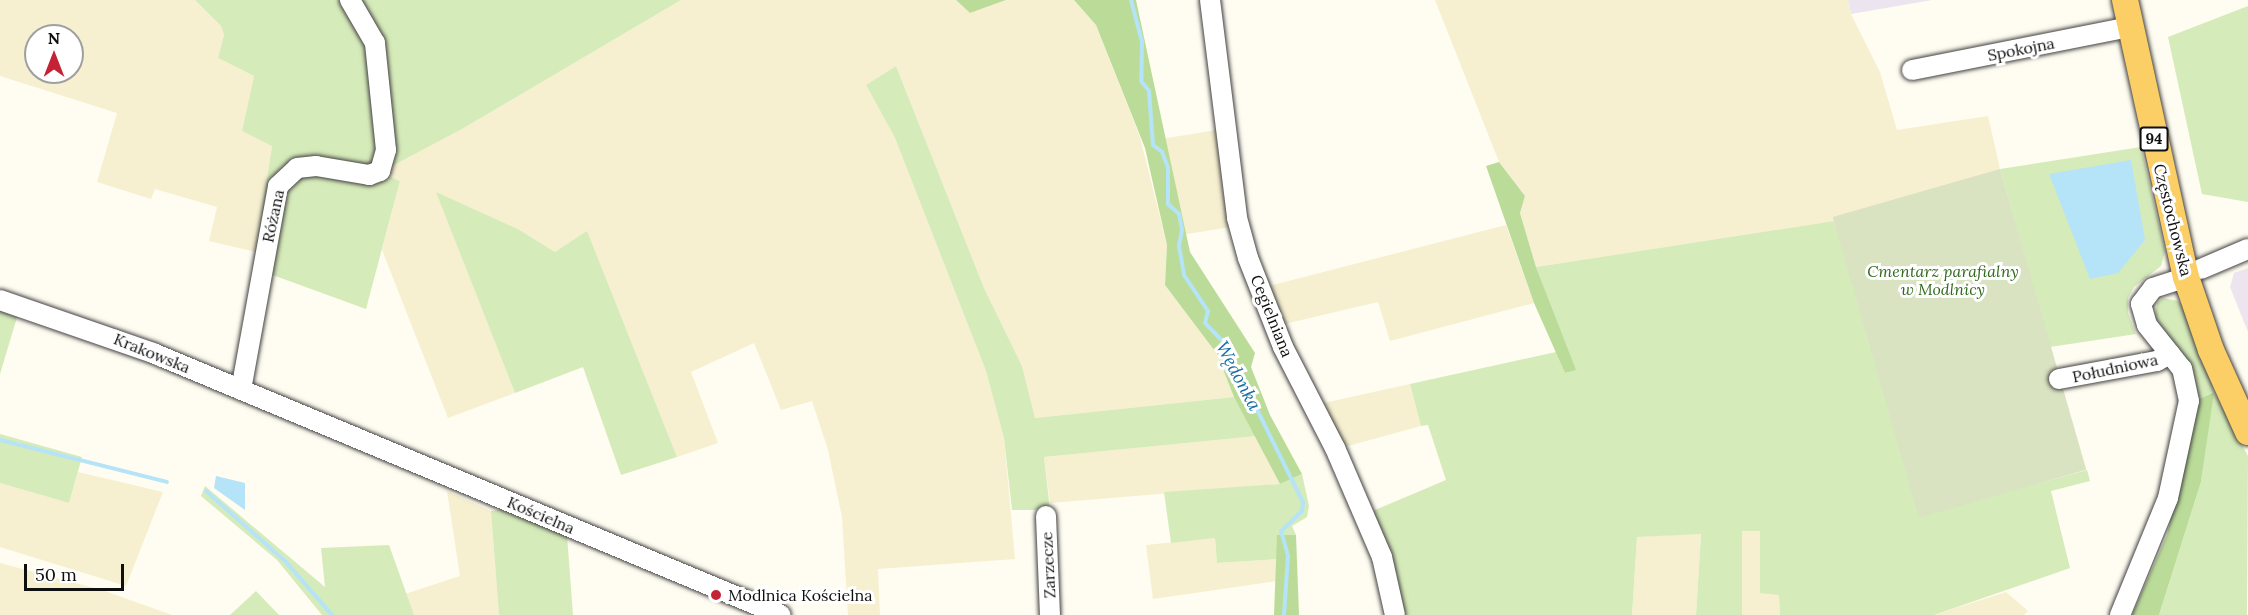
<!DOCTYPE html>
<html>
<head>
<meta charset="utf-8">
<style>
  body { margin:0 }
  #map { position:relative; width:2248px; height:615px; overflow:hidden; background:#fffcf1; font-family:Lora,serif }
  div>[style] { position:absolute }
  .industrial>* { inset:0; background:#ece4ee }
  .farmland>* { inset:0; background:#f6f0d1; transform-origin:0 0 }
  .green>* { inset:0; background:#d6ebba }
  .forest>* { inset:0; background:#bbdc99 }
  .cemetery>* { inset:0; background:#d9e2c1; transform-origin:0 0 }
  .water>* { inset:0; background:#b5e3f8 }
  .stream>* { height:4px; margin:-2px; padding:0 2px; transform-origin:2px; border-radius:2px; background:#b5e3f8 }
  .roads { filter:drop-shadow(0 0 2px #424242) drop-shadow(0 0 2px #424242) }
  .minor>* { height:20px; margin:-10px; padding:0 10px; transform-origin:10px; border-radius:10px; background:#fff }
  .major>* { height:26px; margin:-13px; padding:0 13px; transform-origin:13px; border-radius:13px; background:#fbce66 }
  .dots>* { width:16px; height:16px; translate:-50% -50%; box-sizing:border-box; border:3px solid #fff; border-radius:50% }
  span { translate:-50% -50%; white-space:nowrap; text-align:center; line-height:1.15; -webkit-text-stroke:6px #fff; paint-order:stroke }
  .shield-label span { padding:2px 4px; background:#fff; border:2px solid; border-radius:4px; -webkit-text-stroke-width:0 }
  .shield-label { font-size:15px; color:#0f0f0f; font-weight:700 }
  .street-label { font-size:16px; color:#0f0f0f }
  .park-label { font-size:16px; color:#32691d; font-style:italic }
  .poi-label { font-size:16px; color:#0f0f0f }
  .left { translate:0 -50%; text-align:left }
  .water-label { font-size:18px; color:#156ea5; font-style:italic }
  .north { position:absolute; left:24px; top:24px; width:60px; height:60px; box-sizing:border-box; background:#fff; border:2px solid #9f9f9f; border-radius:50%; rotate:0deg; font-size:16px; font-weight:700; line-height:24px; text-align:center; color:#0f0f0f }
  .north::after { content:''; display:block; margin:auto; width:21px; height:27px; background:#c32334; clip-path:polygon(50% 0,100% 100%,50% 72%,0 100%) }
  .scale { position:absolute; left:24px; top:564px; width:100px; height:27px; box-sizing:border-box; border:3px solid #0f0f0f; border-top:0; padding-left:8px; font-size:18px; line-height:21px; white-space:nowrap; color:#0f0f0f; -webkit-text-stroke:4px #fff; paint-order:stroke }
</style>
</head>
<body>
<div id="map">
  <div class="industrial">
    <i style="clip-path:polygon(1848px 0,1932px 0,1851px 14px)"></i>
    <i style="clip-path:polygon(2248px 268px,2248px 332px,2230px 287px,2234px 273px)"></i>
  </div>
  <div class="farmland">
    <i style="clip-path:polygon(evenodd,0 0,195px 0,221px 26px,224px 35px,218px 58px,254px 76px,242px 131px,272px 145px,256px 252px,209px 241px,217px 207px,155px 189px,151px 199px,97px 182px,117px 113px,0 76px,0 0,36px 36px,72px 36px,72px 72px,36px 72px,36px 36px)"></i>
    <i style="clip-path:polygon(681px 0,956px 0,970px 13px,1006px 0,1074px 0,1096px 25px,1140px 137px,1167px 245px,1165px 285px,1217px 354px,1234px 397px,1035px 418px,1022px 366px,984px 288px,896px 66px,866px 85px,895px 138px,986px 371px,1004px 438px,1015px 559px,878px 569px,880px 615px,848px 615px,842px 517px,828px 450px,812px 401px,781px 410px,754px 343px,691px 372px,718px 443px,677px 457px,587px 232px,555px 252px,518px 229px,437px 193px,515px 393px,448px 418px,382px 250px,400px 181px,388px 176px,394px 165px,462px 129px)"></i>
    <i style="clip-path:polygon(1435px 0,1848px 0,1851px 14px,1880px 72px,1897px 130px,1988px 116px,2000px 169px,1834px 221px,1536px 267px,1520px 213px,1525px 196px,1499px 162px)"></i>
    <i style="left:1217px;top:130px;width:98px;height:52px;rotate:81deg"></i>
    <i style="clip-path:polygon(1506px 225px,1534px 303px,1390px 341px,1378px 302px,1280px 325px,1265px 287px)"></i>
    <i style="clip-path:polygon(1410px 384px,1421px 426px,1341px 448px,1319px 404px)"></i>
    <i style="clip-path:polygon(1257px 436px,1280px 484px,1050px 503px,1044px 457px)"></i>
    <i style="clip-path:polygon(78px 472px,163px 492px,126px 586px,0 547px,0 483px,69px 503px)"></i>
    <i style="clip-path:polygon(447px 491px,491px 511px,499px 615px,414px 615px,405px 594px,460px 576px)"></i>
    <i style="clip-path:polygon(1760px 530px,1760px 592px,1779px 594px,1780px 615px,1742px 615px,1742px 531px)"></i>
    <i style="clip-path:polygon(1701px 533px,1696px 615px,1632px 615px,1637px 537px)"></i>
    <i style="clip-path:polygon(1215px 538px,1217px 563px,1278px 559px,1277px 581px,1153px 599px,1146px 545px)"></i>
    <i style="clip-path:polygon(0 563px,102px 590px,172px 615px,0 615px)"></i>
    <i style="clip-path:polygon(2006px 592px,2028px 611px,2024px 615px,1934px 615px)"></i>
  </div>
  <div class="green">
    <i style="clip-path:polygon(195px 0,681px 0,462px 129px,394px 165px,388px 176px,400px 181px,366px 309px,253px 268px,272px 146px,242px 131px,254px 76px,218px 58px,224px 35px,221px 26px)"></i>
    <i style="clip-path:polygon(2248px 6px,2248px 202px,2202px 194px,2168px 37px)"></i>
    <i style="clip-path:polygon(896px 66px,984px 288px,1022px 366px,1035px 418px,1234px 397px,1257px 436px,1044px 457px,1050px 510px,1012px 510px,1004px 438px,986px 371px,895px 138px,866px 85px)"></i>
    <i style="clip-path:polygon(2141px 147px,2165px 251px,2161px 266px,2134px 287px,2128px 298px,2128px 313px,2136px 334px,2050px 347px,2000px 169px)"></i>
    <i style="clip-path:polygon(436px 192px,518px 229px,555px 252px,587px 231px,677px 457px,621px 475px,583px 367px,515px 393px)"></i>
    <i style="clip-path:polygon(1834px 221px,1927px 514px,2087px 470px,2090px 481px,2051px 491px,2070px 568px,1934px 615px,1780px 615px,1779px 595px,1760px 593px,1760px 531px,1742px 531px,1742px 615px,1696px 615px,1701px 534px,1637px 537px,1632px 615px,1402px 615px,1368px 513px,1446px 480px,1428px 425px,1421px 426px,1410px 384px,1556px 352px,1565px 373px,1575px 370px,1536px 267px)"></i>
    <i style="clip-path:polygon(2163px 298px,2178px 301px,2185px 308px,2214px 392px,2248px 456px,2247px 615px,2159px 615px,2201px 482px,2213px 392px,2197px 400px,2192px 373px,2155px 317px,2157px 303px)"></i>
    <i style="clip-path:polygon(0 308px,18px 314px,0 374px)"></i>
    <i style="clip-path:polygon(0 434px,82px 457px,69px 503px,0 483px)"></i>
    <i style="clip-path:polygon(1302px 474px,1309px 506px,1307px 517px,1292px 526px,1296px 535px,1277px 535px,1278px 559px,1217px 563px,1215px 538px,1171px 543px,1164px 492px,1280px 484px)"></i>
    <i style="clip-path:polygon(205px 486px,325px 587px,321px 548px,389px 545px,414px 615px,322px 615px,277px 560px,201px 496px)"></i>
    <i style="clip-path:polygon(503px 509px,567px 535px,573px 615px,499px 615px,491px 511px)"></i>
    <i style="clip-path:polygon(256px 591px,279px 615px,230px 615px)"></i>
  </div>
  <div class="forest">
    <i style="clip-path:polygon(956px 0,1006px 0,970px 13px)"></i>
    <i style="clip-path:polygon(1074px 0,1136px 0,1190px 252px,1255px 353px,1251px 367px,1270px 415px,1302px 474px,1280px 484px,1234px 397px,1217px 354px,1165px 285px,1167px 245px,1145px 148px,1096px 25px)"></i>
    <i style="clip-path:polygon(1499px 162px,1525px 196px,1520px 213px,1536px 267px,1576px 370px,1565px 373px,1534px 303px,1486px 166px)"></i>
    <i style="clip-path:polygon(2214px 392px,2201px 482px,2159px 615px,2132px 615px,2167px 535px,2197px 400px)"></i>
    <i style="clip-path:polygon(1277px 535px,1296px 535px,1299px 615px,1274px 615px)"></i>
  </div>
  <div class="cemetery">
    <i style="left:2000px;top:169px;width:313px;height:174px;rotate:74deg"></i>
  </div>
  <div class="water">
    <i style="clip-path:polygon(2131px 160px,2145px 240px,2118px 273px,2090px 279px,2049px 174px)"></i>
    <i style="clip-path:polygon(216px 476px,245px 483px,245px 510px,214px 488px)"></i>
  </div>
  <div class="stream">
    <i style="left:1131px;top:0;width:43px;rotate:75.3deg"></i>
    <i style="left:1142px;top:42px;width:39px;rotate:91deg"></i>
    <i style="left:1141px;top:81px;width:13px;rotate:51deg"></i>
    <i style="left:1149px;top:91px;width:54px;rotate:85.8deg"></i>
    <i style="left:1153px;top:145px;width:11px;rotate:38deg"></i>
    <i style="left:1162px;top:152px;width:17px;rotate:69deg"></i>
    <i style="left:1168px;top:168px;width:36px;rotate:90deg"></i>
    <i style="left:1168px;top:204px;width:15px;rotate:42deg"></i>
    <i style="left:1179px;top:214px;width:16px;rotate:79deg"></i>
    <i style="left:1182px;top:230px;width:16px;rotate:101deg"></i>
    <i style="left:1179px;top:246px;width:29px;rotate:80deg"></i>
    <i style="left:1184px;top:275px;width:43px;rotate:56.3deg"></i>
    <i style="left:1208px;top:311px;width:12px;rotate:104deg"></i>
    <i style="left:1205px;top:323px;width:28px;rotate:46deg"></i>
    <i style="left:1224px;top:343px;width:178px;rotate:63.6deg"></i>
    <i style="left:1303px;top:502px;width:9px;rotate:96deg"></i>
    <i style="left:1302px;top:511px;width:29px;rotate:136deg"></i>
    <i style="left:1281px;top:531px;width:26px;rotate:74deg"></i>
    <i style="left:1288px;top:556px;width:59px;rotate:93.9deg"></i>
    <i style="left:0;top:440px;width:172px;rotate:14.1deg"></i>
    <i style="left:206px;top:491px;width:107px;rotate:41.6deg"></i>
    <i style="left:286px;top:562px;width:70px;rotate:49deg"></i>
  </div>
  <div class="roads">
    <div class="minor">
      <i style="left:1210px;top:0;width:220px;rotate:82.9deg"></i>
      <i style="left:1237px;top:218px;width:41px;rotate:74.6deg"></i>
      <i style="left:1248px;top:258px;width:96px;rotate:68.5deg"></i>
      <i style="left:1283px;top:347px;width:114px;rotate:62.8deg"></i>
      <i style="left:1335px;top:448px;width:119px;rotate:66.7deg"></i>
      <i style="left:1382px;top:557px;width:59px;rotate:77.4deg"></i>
      <i style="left:1912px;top:70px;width:222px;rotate:-11.2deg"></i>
      <i style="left:2201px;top:269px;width:51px;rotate:-23.1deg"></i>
      <i style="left:0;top:300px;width:162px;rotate:19.1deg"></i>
      <i style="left:153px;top:353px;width:680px;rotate:22.65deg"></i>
      <i style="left:2059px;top:379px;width:100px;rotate:-10.4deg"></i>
      <i style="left:2157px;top:361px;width:15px;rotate:-28deg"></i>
      <i style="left:241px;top:390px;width:207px;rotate:-79.7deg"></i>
      <i style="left:278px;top:186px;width:26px;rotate:-43deg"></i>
      <i style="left:297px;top:168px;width:19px;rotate:-6deg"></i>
      <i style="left:316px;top:166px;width:54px;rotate:9.6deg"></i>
      <i style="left:369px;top:175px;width:12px;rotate:-20deg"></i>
      <i style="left:380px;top:171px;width:22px;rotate:-74deg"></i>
      <i style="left:386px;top:150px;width:108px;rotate:-95.9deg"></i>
      <i style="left:375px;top:43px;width:50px;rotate:-120.2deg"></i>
      <i style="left:1046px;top:516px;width:99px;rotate:87.7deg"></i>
      <i style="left:2120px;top:615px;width:126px;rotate:-67.7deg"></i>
      <i style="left:2168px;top:498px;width:99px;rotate:-77.8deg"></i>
      <i style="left:2189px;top:401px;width:33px;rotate:-102deg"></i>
      <i style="left:2182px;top:369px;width:56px;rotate:-128.5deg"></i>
      <i style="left:2147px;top:325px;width:22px;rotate:-106deg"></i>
      <i style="left:2141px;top:304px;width:20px;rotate:-53deg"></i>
      <i style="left:2153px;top:288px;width:35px;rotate:-18deg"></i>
    </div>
    <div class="major">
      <i style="left:2125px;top:0;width:284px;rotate:77.6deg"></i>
      <i style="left:2186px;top:277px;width:77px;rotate:71.1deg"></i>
      <i style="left:2211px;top:350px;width:90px;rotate:65.7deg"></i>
    </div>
  </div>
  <div class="dots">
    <i style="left:716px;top:595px;background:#c32334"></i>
  </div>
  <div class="shield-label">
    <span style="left:2154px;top:139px">94</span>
  </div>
  <div class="street-label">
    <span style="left:2021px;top:49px;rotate:-11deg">Spokojna</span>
    <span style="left:273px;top:216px;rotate:-78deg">Różana</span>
    <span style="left:2173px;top:220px;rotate:76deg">Częstochowska</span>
    <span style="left:1272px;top:316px;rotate:68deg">Cegielniana</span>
    <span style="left:152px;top:353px;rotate:22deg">Krakowska</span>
    <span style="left:2115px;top:368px;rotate:-12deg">Południowa</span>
    <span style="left:541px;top:515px;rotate:23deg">Kościelna</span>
    <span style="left:1048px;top:565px;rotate:-93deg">Zarzecze</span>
  </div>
  <div class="park-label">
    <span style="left:1943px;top:280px">Cmentarz parafialny<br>w Modlnicy</span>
  </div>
  <div class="poi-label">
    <span class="left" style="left:728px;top:595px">Modlnica Kościelna</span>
  </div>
  <div class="water-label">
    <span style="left:1238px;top:376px;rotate:62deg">Wędonka</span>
  </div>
  <div class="north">N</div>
  <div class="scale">50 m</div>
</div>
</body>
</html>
